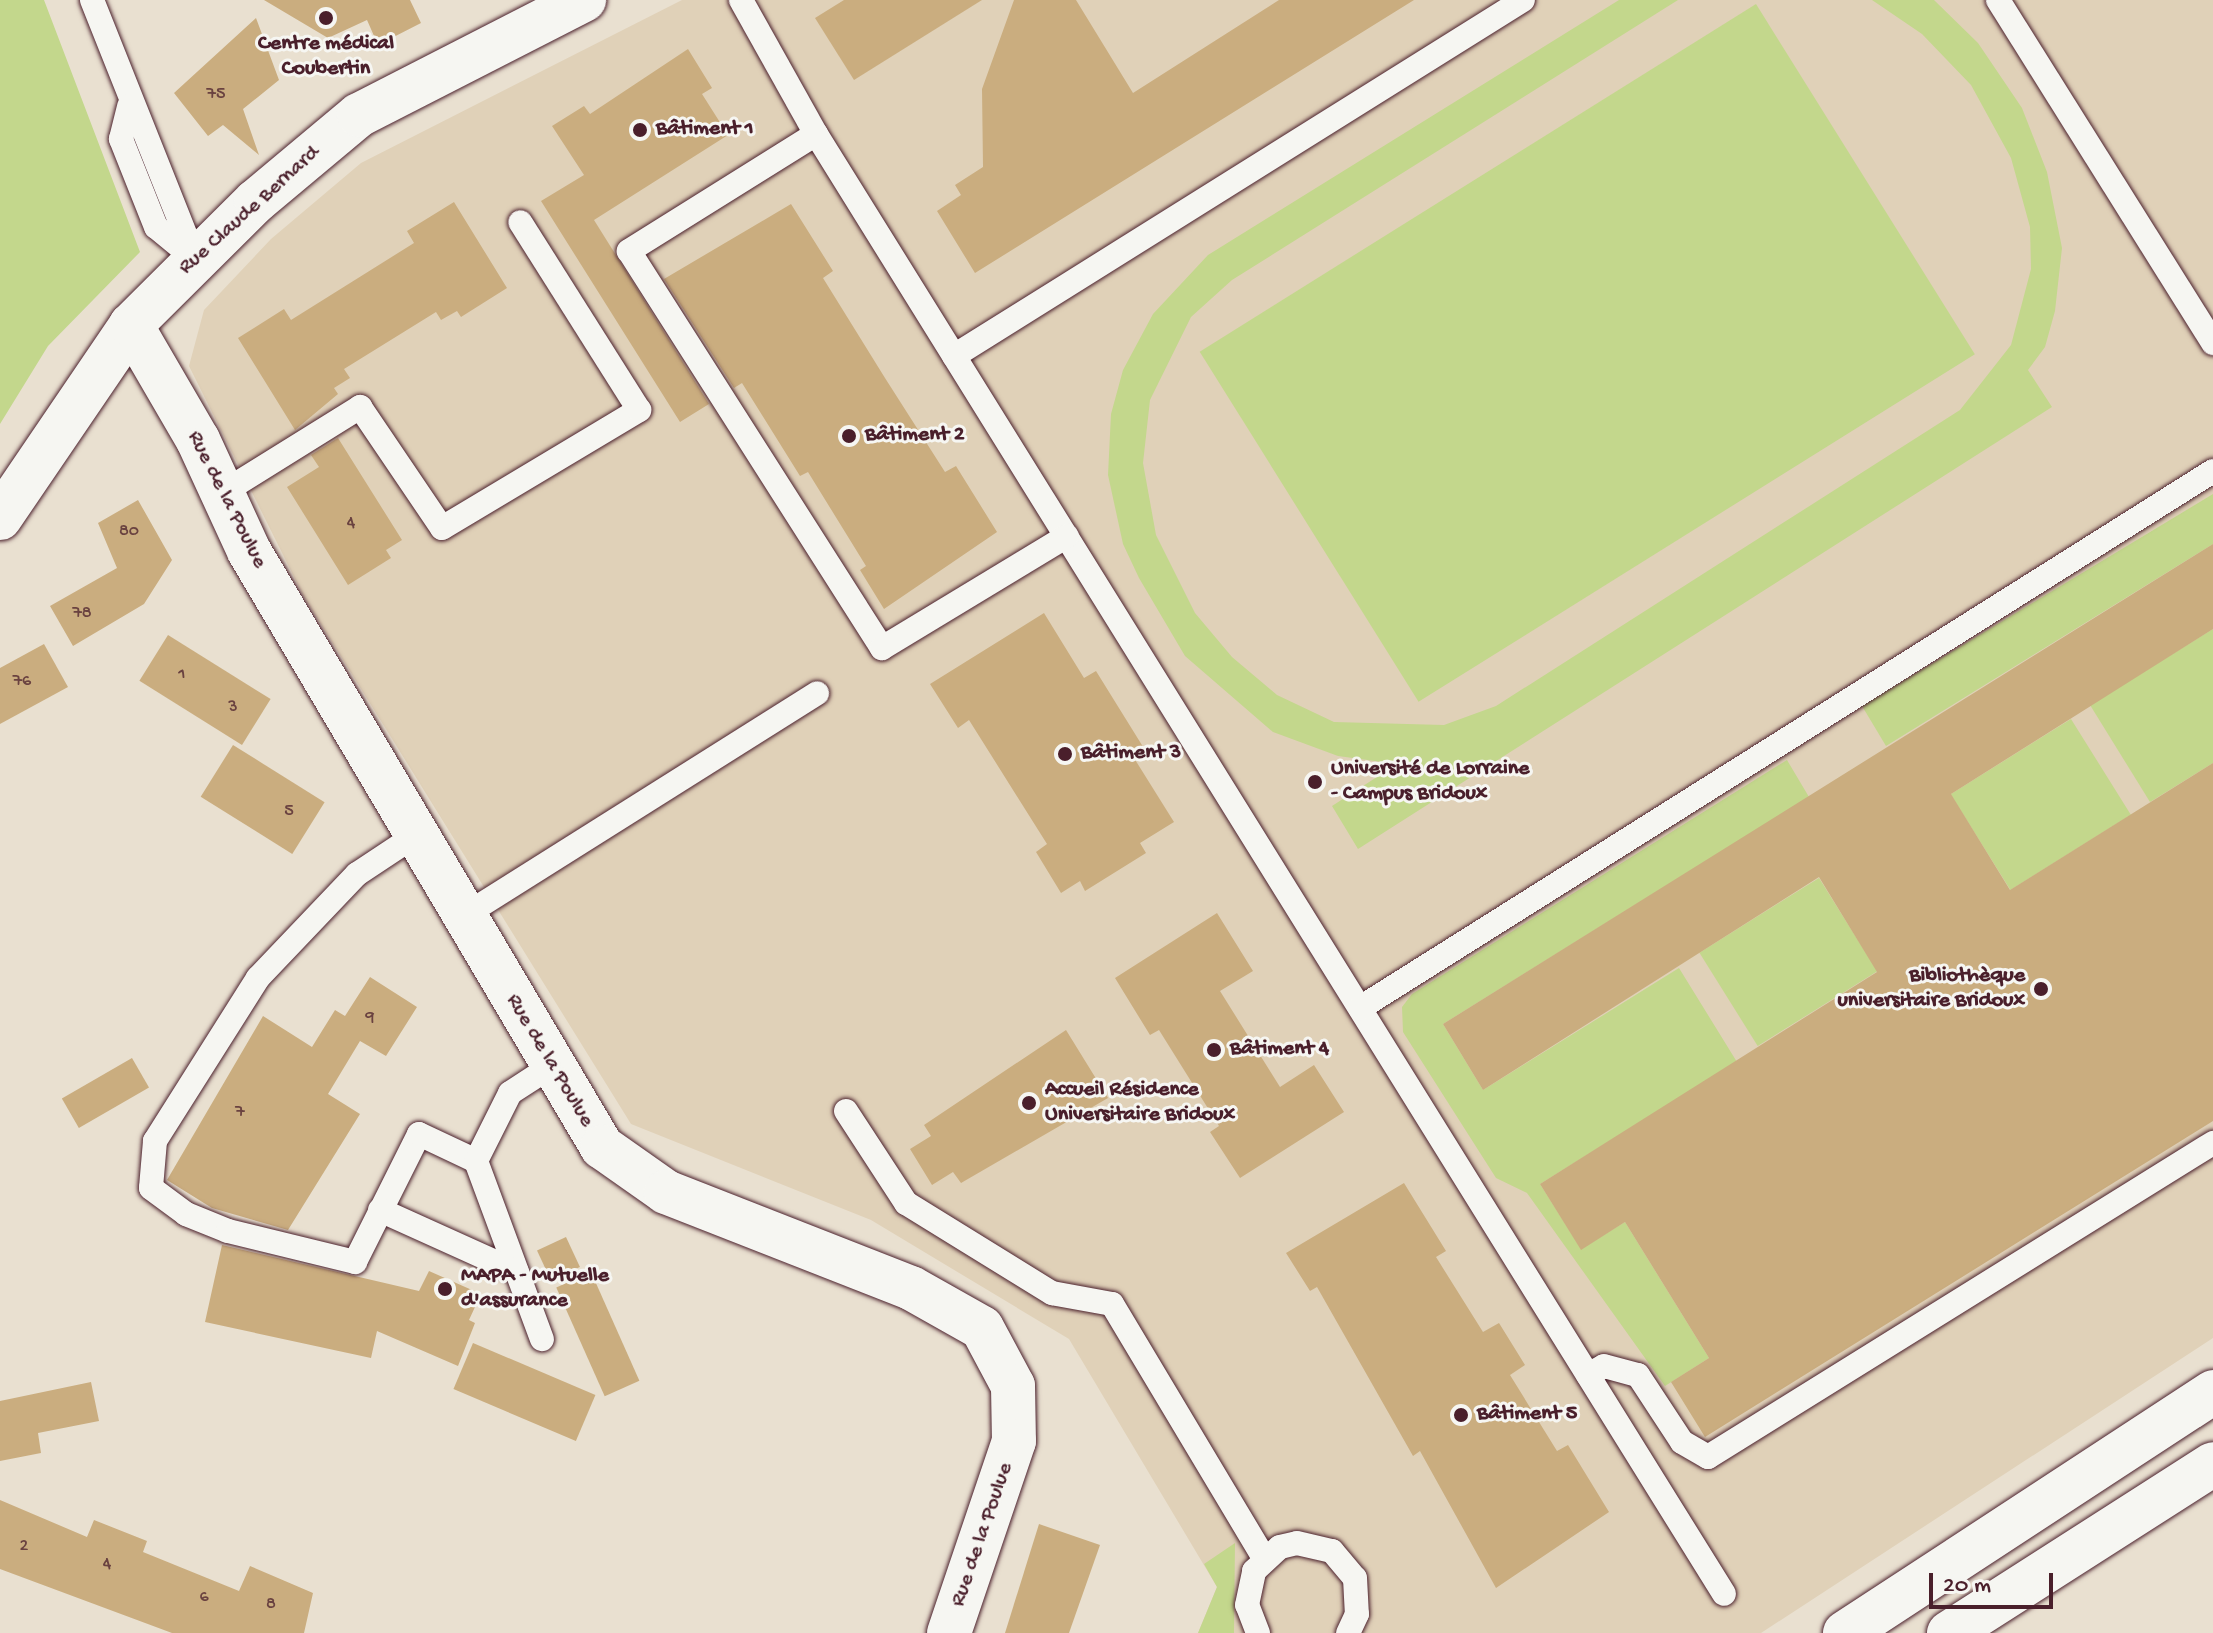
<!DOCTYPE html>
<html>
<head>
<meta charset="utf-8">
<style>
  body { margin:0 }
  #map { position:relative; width:2213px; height:1633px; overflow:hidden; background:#e9e0d0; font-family:"Gochi Hand",sans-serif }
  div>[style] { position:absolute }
  .built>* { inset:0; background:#e0d1b8 }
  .green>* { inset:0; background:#c3d78c; transform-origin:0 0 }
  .building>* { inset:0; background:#caad7f; transform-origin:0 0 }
  .roads { filter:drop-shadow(0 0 2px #4a1f2b) drop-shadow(0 0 2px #4a1f2b) }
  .lane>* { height:24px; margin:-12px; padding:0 12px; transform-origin:12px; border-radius:12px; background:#f6f6f2 }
  .street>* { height:44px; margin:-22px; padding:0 22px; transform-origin:22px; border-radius:22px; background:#f6f6f2 }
  .secondary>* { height:44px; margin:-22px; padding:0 22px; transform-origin:22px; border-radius:22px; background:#f6f6f2 }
  .dots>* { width:22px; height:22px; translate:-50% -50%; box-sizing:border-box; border:4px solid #f6f6f2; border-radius:50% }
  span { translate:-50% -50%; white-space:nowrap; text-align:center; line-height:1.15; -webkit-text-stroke:6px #f6f6f2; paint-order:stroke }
  .number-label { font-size:18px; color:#6a4240 }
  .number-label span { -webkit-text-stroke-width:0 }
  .poi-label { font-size:22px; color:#4a1f2b; font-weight:700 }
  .left { translate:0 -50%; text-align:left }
  .right { translate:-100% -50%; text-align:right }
  .street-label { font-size:22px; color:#4a1f2b }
  .scale { position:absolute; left:1929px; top:1573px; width:124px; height:36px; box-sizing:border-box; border:4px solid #4a1f2b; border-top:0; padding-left:10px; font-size:24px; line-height:28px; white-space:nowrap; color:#4a1f2b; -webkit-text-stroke:6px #f6f6f2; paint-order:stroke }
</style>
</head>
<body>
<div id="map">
  <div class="built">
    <i style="clip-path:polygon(682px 0,2213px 0,2213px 1338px,1761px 1633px,1198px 1633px,1217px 1587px,1069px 1339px,871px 1220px,631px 1124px,304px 597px,189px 366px,204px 310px,271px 239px,361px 163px)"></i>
  </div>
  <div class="green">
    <i style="clip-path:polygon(0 0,44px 0,140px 252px,48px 346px,0 424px)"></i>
    <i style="clip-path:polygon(1619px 0,1678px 0,1232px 280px,1191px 317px,1150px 400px,1143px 463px,1156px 535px,1195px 613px,1232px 657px,1277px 695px,1334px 722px,1444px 725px,1496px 706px,1960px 410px,2011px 345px,2031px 269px,2030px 227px,2011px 158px,1971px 85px,1922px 34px,1872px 0,1934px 0,1978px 43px,2022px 108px,2047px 172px,2062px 248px,2055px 311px,2045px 347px,2028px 370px,2052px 407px,1358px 849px,1332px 806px,1397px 764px,1338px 756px,1273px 732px,1185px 656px,1139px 578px,1123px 544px,1108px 475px,1111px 414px,1123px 370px,1153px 314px,1208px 255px)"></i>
    <i style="left:1756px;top:4px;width:413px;height:656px;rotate:58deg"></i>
    <i style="clip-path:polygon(2213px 494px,2213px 544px,1886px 746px,1862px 706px)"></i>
    <i style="clip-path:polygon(2213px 629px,2213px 763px,2150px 802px,2090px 705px)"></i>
    <i style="left:2071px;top:719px;width:113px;height:142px;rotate:58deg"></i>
    <i style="clip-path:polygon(1787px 760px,1809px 797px,1443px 1024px,1483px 1090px,1679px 968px,1737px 1062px,1540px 1184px,1581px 1249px,1625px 1222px,1709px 1358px,1665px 1386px,1527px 1193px,1496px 1178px,1403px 1032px,1402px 1007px,1412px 994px)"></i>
    <i style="left:1819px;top:878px;width:110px;height:141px;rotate:58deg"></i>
    <i style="clip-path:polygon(1235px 1543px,1234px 1633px,1198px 1633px,1217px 1587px,1204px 1564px)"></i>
  </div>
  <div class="building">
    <i style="clip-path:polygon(264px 0,410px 0,421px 23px,378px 45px,367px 20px,328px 38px)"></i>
    <i style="clip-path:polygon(844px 0,982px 0,854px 80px,815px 18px)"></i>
    <i style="clip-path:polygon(1014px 0,1076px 0,1133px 93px,1279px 0,1414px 0,975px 273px,937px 211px,961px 195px,955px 185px,983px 167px,982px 89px)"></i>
    <i style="clip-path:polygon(256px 18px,279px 80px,243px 109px,259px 155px,223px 125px,208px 136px,174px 93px)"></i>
    <i style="clip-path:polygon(688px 49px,712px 88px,702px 94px,728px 135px,594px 220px,709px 404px,680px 422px,541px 201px,584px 175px,552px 126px,584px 106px,590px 114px)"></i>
    <i style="clip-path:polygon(454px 202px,507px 288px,461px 317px,457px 311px,441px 320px,436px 312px,344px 369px,350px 378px,334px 388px,338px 394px,295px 430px,238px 338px,284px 309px,291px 320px,414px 243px,407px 231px)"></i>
    <i style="clip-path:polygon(791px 204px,833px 271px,823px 278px,885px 378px,945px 472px,956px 466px,997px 532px,884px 609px,860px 570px,866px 566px,808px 472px,800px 476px,742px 383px,734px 388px,664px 279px)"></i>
    <i style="clip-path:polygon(338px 438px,402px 540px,386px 550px,391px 558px,348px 585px,287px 487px,319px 467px,311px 455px)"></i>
    <i style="clip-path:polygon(138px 500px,172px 560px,144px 604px,73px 646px,50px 606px,117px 568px,98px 523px)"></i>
    <i style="clip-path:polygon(2213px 544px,2213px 629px,1951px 794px,2010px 890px,2213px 763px,2213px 1121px,1705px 1437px,1671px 1382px,1709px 1358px,1625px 1222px,1581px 1250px,1540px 1184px,1877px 972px,1819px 877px,1483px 1090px,1443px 1024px)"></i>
    <i style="clip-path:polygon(1044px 613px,1084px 678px,1096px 671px,1145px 750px,1134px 758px,1174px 822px,1140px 843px,1146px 853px,1085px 891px,1080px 881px,1061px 893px,1036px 852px,1047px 844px,969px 720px,958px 728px,930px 684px)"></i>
    <i style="left:168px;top:635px;width:121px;height:54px;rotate:32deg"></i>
    <i style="clip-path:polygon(44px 644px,68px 687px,0 724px,0 668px)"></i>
    <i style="left:233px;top:745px;width:108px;height:61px;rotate:32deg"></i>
    <i style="clip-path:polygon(1217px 913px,1253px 971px,1220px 991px,1280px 1087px,1314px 1065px,1344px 1112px,1240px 1178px,1210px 1132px,1219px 1126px,1159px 1030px,1150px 1035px,1115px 978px)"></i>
    <i style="clip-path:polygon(370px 977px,417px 1007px,386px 1056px,360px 1041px,328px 1094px,360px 1114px,288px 1230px,212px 1208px,167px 1180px,263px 1016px,312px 1047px,335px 1010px,345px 1016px)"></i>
    <i style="clip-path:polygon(1066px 1030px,1108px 1098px,961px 1183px,953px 1172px,932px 1185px,910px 1149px,931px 1136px,924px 1125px)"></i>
    <i style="left:132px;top:1058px;width:34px;height:81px;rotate:60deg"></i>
    <i style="clip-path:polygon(1404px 1183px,1446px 1251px,1436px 1257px,1483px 1332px,1499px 1323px,1525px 1365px,1510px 1375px,1557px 1451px,1568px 1445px,1609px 1512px,1496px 1588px,1420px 1451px,1413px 1456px,1317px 1287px,1310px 1291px,1286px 1253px)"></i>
    <i style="left:566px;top:1237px;width:33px;height:32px;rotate:65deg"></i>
    <i style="clip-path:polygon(222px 1245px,419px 1291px,429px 1271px,481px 1294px,469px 1320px,475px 1323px,458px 1366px,377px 1331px,371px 1358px,205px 1322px)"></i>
    <i style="left:591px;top:1272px;width:119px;height:38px;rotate:66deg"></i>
    <i style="left:473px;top:1343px;width:133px;height:50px;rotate:23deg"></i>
    <i style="clip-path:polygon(91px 1382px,99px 1421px,38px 1433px,41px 1453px,0 1461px,0 1401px)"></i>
    <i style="clip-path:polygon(0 1500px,87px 1537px,94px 1520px,147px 1541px,143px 1552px,239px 1591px,250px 1566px,313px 1593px,304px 1633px,172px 1633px,0 1569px)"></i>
    <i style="clip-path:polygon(1039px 1524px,1100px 1545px,1069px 1633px,1005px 1633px)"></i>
  </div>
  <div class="roads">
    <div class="lane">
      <i style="left:92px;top:0;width:279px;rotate:68.3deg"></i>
      <i style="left:195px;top:259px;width:50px;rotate:-140.6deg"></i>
      <i style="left:156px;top:227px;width:95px;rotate:-111.7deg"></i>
      <i style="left:121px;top:139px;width:34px;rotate:-76deg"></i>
      <i style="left:741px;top:0;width:154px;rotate:60.8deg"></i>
      <i style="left:816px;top:134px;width:1719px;rotate:58.12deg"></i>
      <i style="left:1998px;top:0;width:405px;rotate:57.9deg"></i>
      <i style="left:816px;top:134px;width:221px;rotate:148deg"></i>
      <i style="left:629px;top:251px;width:471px;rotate:57.5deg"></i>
      <i style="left:882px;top:648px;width:216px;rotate:-31.2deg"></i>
      <i style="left:954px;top:356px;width:671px;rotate:-32.03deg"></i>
      <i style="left:222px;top:493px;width:163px;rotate:-31.9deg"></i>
      <i style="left:360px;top:407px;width:146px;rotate:55.9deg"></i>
      <i style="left:442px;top:528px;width:230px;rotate:-30.9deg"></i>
      <i style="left:639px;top:410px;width:222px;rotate:-122.3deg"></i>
      <i style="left:416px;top:835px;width:71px;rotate:146.5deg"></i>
      <i style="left:357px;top:874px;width:144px;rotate:133.6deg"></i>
      <i style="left:258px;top:978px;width:193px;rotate:122.3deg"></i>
      <i style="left:155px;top:1141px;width:47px;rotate:94.9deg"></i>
      <i style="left:151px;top:1188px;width:44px;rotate:36.6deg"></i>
      <i style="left:186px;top:1214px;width:45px;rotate:22deg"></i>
      <i style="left:228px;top:1231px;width:131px;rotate:13.7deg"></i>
      <i style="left:355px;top:1262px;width:143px;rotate:-63.4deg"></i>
      <i style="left:419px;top:1134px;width:63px;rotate:25.3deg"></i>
      <i style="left:476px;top:1161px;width:76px;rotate:-63.4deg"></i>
      <i style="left:510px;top:1093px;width:48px;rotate:-33deg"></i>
      <i style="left:465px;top:915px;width:416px;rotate:-32.2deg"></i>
      <i style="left:1360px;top:1008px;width:1008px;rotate:-32.19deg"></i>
      <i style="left:846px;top:1111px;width:110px;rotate:56.9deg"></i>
      <i style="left:906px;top:1203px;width:172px;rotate:31.7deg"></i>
      <i style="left:1052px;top:1293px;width:61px;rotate:10.4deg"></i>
      <i style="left:1112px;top:1304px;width:296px;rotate:59.1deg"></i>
      <i style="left:476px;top:1161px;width:190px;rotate:69.7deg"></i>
      <i style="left:380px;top:1210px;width:150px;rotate:24.3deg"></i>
      <i style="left:1588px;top:1375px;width:18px;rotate:-29deg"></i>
      <i style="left:1604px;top:1366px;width:35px;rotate:15deg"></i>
      <i style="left:1638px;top:1375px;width:80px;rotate:56.7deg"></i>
      <i style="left:1682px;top:1442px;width:30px;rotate:30deg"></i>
      <i style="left:1708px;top:1457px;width:595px;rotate:-31.87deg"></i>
      <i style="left:1258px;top:1633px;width:30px;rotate:-111deg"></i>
      <i style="left:1247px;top:1605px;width:35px;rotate:-78deg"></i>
      <i style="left:1254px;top:1571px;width:35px;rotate:-43deg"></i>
      <i style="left:1280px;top:1547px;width:17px;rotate:-13deg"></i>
      <i style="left:1297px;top:1543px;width:36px;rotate:13deg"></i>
      <i style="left:1332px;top:1551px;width:35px;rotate:50deg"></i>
      <i style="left:1355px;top:1578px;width:36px;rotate:87deg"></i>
      <i style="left:1357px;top:1614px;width:21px;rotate:115deg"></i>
    </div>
    <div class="street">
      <i style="left:131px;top:325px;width:133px;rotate:59.8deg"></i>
      <i style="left:198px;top:440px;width:122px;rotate:65.3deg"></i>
      <i style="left:249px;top:551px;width:693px;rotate:59.36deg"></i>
      <i style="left:602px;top:1147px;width:78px;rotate:35.1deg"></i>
      <i style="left:666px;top:1192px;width:263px;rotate:21.4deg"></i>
      <i style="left:911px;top:1288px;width:81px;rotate:29.4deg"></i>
      <i style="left:982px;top:1328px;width:66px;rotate:61.9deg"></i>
      <i style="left:1013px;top:1386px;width:55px;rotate:89deg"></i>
      <i style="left:1014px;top:1441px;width:203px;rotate:108.7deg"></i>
    </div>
    <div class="secondary">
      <i style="left:0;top:518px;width:233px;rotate:-55.8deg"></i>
      <i style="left:131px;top:325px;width:176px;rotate:-44.8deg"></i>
      <i style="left:256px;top:201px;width:134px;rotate:-39.9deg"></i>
      <i style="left:359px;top:115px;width:253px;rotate:-27.1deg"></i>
      <i style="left:1845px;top:1633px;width:440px;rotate:-33.2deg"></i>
      <i style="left:1949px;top:1633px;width:313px;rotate:-32.6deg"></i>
    </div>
  </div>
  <div class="dots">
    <i style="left:326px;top:18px;background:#4a1f2b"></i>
    <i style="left:640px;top:130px;background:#4a1f2b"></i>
    <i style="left:849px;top:436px;background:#4a1f2b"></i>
    <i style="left:1065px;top:754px;background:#4a1f2b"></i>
    <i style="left:1315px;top:782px;background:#4a1f2b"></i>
    <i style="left:2041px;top:989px;background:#4a1f2b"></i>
    <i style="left:1214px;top:1050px;background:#4a1f2b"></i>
    <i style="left:1029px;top:1103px;background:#4a1f2b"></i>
    <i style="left:445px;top:1289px;background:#4a1f2b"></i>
    <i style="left:1461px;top:1415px;background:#4a1f2b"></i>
  </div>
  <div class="number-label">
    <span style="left:216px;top:95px">75</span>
    <span style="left:351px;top:524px">4</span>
    <span style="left:129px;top:532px">80</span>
    <span style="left:82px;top:614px">78</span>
    <span style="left:182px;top:675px">1</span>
    <span style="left:22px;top:682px">76</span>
    <span style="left:233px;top:708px">3</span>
    <span style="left:289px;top:812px">5</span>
    <span style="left:370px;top:1018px">9</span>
    <span style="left:240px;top:1113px">7</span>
    <span style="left:24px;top:1547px">2</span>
    <span style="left:107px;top:1565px">4</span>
    <span style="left:204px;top:1598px">6</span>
    <span style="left:271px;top:1605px">8</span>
  </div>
  <div class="poi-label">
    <span style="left:326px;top:57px">Centre médical<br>Coubertin</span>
    <span class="left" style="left:656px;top:130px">Bâtiment 1</span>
    <span class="left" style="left:865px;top:436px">Bâtiment 2</span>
    <span class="left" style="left:1081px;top:754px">Bâtiment 3</span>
    <span class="left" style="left:1331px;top:782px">Université de Lorraine<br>- Campus Bridoux</span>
    <span class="right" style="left:2025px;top:989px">Bibliothèque<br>universitaire Bridoux</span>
    <span class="left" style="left:1230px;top:1050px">Bâtiment 4</span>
    <span class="left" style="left:1045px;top:1103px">Accueil Résidence<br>Universitaire Bridoux</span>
    <span class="left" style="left:461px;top:1289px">MAPA - Mutuelle<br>d'assurance</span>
    <span class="left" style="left:1477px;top:1415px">Bâtiment 5</span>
  </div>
  <div class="street-label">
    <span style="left:250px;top:211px;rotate:-42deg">Rue Claude Bernard</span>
    <span style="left:226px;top:500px;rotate:63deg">Rue de la Poulue</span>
    <span style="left:549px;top:1061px;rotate:59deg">Rue de la Poulue</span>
    <span style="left:983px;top:1535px;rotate:-71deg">Rue de la Poulue</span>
  </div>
  <div class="scale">20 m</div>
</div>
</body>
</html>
